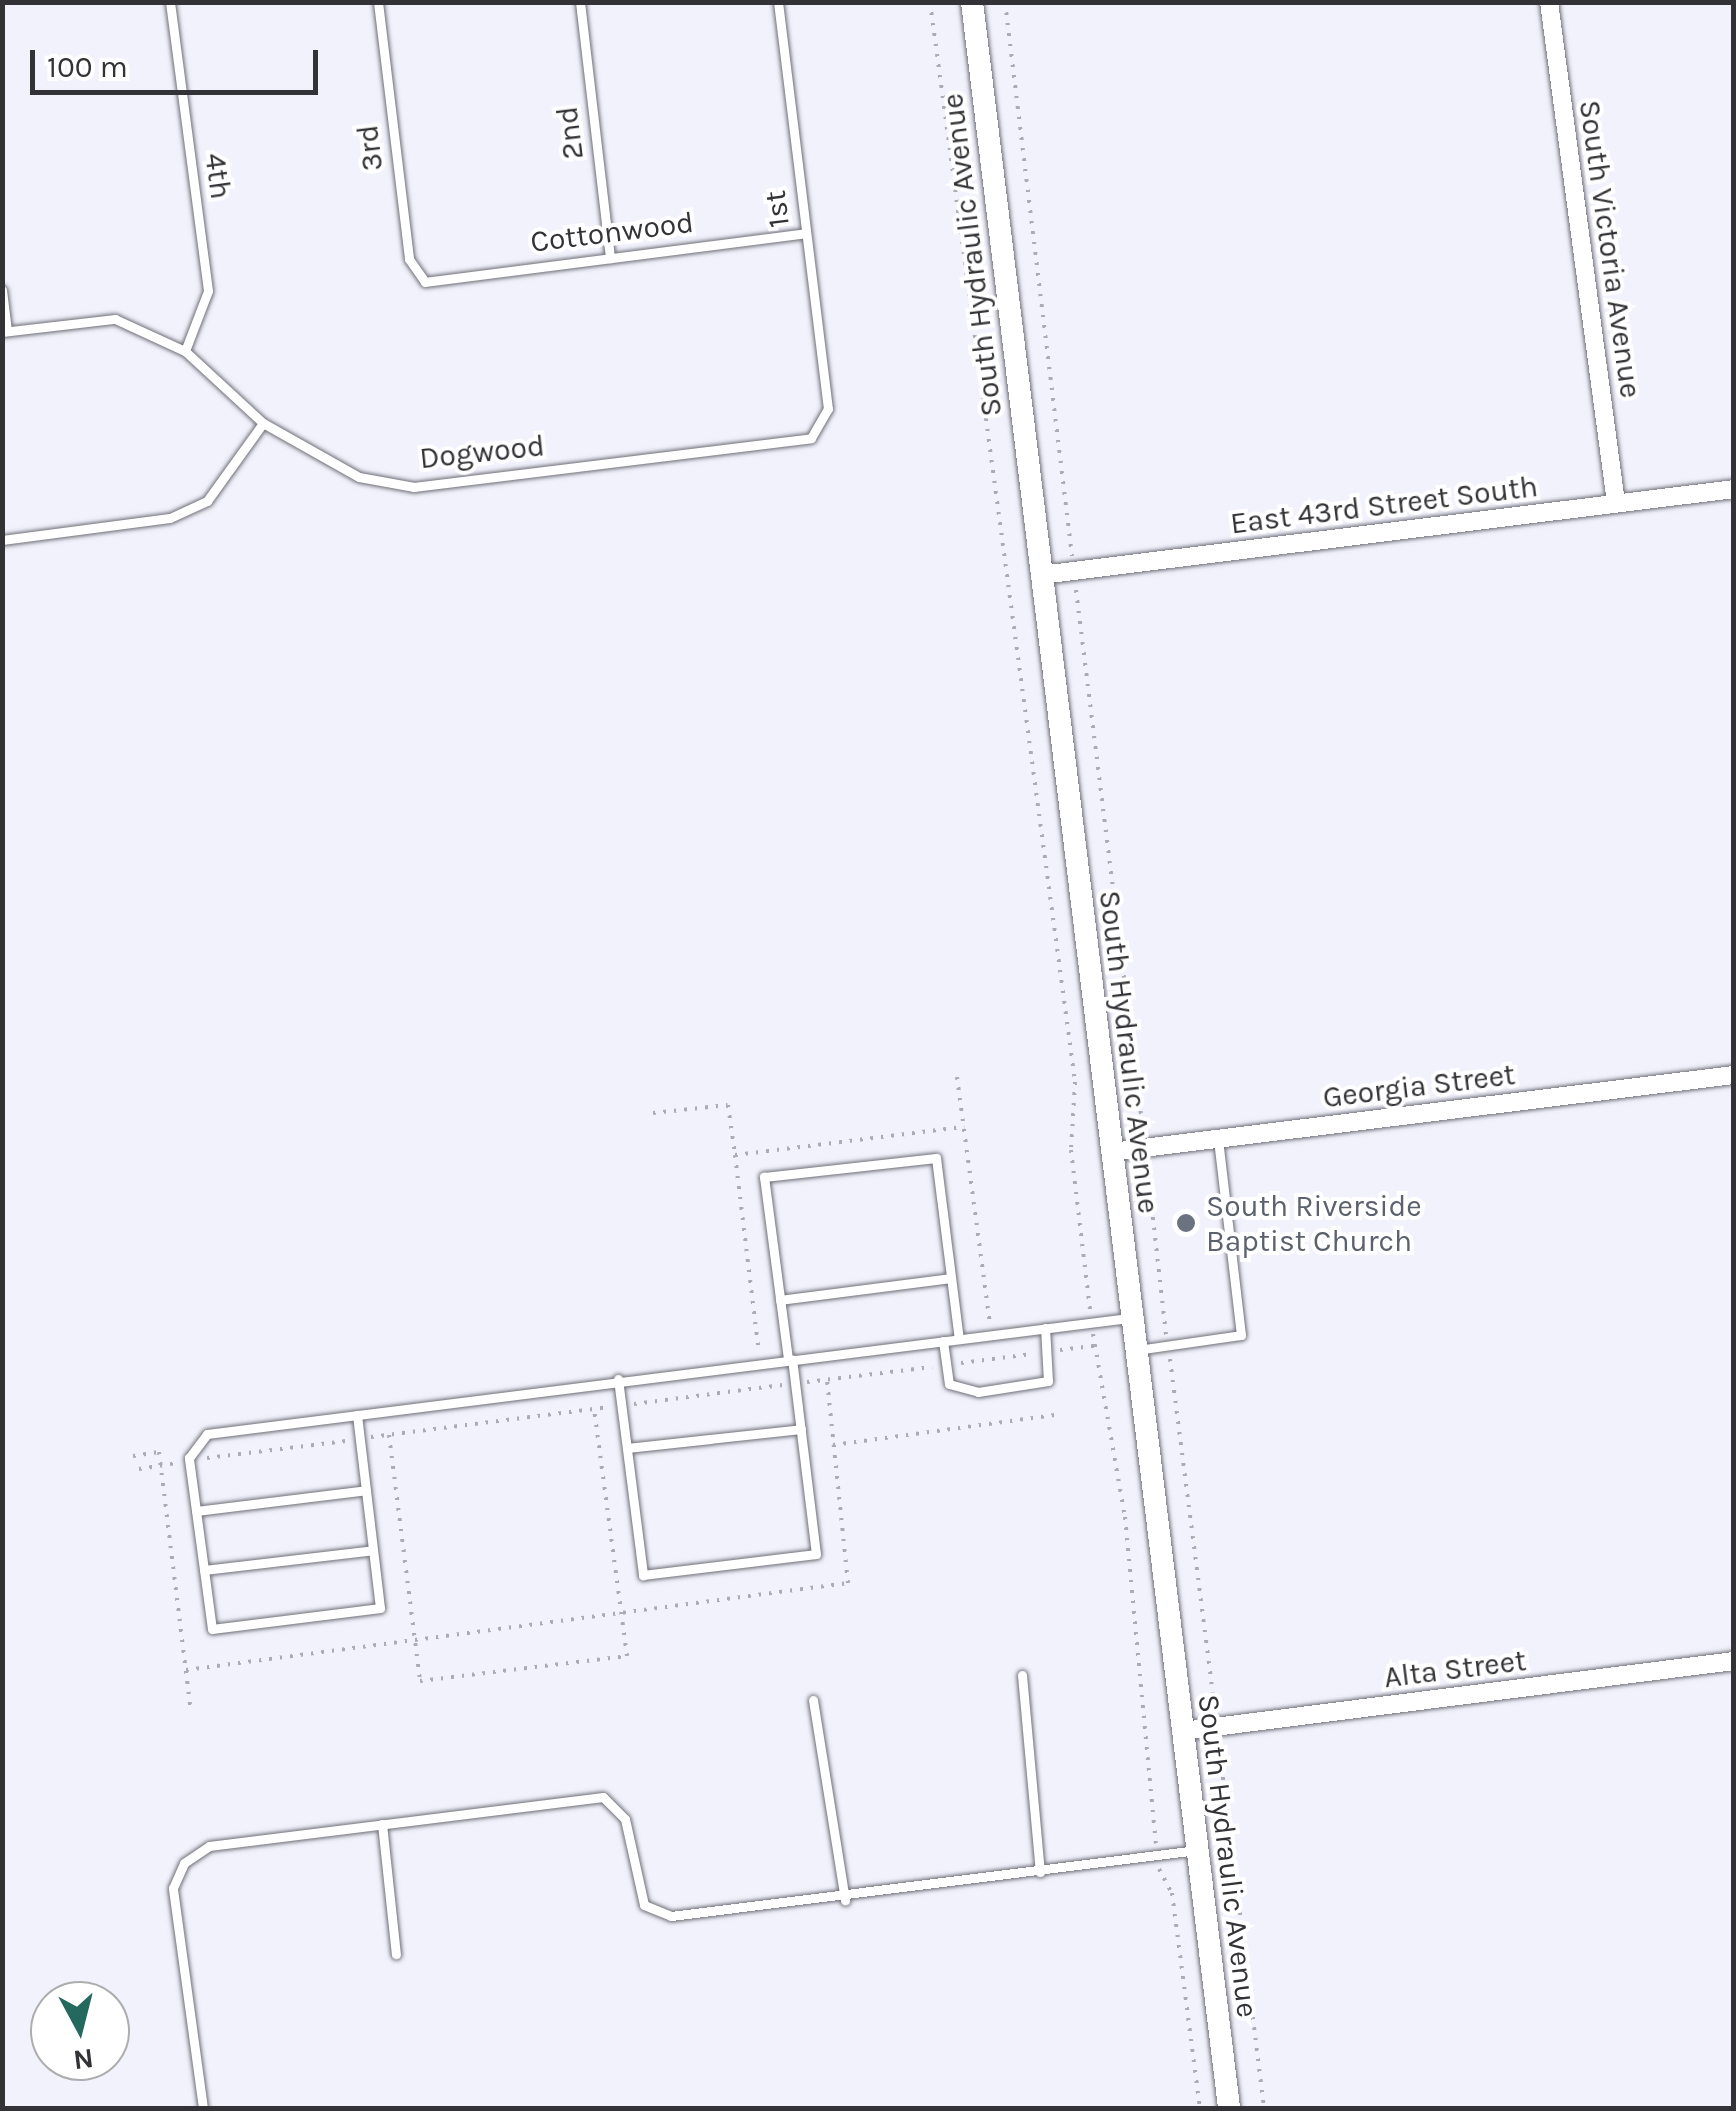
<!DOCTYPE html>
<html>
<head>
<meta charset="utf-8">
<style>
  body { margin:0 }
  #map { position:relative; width:1736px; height:2111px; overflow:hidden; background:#f2f2fc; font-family:Karla,sans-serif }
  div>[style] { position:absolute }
  .path>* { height:4px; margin-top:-2px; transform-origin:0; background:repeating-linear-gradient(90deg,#ababb3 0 2.5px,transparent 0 10.5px) }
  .roads { filter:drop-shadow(0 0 2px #6f6f78) drop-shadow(0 0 2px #6f6f78) }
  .service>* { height:9px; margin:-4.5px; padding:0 4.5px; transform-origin:4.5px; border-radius:4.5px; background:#fff }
  .minor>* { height:18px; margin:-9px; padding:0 9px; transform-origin:9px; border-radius:9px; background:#fff }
  .tertiary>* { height:22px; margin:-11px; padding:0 11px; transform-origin:11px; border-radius:11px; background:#fff }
  .dots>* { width:28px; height:28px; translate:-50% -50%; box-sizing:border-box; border:5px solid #fff; border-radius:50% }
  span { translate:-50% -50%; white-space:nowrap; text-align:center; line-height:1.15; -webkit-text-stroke:8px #fff; paint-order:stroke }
  .street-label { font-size:30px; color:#333337 }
  .worship-label { font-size:30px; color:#5b616d }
  .left { translate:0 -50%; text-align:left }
  .frame { position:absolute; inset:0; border:5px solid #333337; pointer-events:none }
  .north { position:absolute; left:30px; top:1981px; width:100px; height:100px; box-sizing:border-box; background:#fff; border:2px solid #adadaf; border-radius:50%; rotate:173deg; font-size:28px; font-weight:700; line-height:40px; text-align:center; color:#333337 }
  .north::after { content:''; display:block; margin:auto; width:35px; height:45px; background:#23695e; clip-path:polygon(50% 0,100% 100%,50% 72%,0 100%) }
  .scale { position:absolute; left:30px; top:50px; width:288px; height:45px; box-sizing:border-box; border:5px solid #333337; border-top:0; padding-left:12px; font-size:30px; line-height:35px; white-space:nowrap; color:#333337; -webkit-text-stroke:8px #fff; paint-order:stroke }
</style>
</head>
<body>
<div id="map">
  <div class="path">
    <i style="left:930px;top:2px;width:1090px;rotate:82.35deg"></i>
    <i style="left:1075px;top:1082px;width:68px;rotate:93.4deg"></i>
    <i style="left:1071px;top:1150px;width:161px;rotate:83.2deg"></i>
    <i style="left:1005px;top:2px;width:558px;rotate:83.1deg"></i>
    <i style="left:1076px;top:590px;width:545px;rotate:82.94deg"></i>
    <i style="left:957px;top:1077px;width:250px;rotate:82.4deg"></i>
    <i style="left:653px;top:1113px;width:75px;rotate:-6.1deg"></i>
    <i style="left:728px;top:1105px;width:50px;rotate:82deg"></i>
    <i style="left:735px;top:1155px;width:231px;rotate:-7deg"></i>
    <i style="left:735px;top:1155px;width:198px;rotate:83.1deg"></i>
    <i style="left:1147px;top:1165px;width:171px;rotate:83.6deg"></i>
    <i style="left:1093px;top:1334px;width:186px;rotate:80.1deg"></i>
    <i style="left:1125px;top:1517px;width:328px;rotate:84.6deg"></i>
    <i style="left:1060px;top:1350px;width:35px;rotate:-7deg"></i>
    <i style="left:1170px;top:1359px;width:356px;rotate:82.7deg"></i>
    <i style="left:961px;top:1363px;width:71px;rotate:-7.3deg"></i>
    <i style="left:807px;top:1382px;width:126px;rotate:-6.8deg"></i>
    <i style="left:634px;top:1404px;width:150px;rotate:-7.3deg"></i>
    <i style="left:389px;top:1435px;width:248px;rotate:82.8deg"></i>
    <i style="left:420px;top:1681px;width:209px;rotate:-6.9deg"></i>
    <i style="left:627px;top:1656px;width:249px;rotate:-97.6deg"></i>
    <i style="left:371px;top:1437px;width:240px;rotate:-7.2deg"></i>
    <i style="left:833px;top:1445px;width:230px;rotate:-7.7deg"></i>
    <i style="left:133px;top:1456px;width:26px;rotate:-9deg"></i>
    <i style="left:159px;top:1452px;width:256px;rotate:83deg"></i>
    <i style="left:207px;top:1458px;width:140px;rotate:-7deg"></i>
    <i style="left:139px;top:1469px;width:39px;rotate:-9deg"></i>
    <i style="left:186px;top:1670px;width:668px;rotate:-7.49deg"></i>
    <i style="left:848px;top:1583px;width:203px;rotate:-95.9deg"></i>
    <i style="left:1219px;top:1746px;width:365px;rotate:82.9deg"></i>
    <i style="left:1159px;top:1869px;width:27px;rotate:62deg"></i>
    <i style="left:1172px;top:1893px;width:217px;rotate:82.6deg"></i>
  </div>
  <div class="roads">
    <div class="service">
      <i style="left:170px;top:2px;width:291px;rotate:82.5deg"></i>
      <i style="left:208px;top:291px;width:64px;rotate:111deg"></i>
      <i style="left:378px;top:2px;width:259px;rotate:83.1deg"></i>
      <i style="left:409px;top:259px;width:28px;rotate:55deg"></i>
      <i style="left:425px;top:282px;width:383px;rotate:-7.3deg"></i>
      <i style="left:580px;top:2px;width:258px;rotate:83.3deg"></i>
      <i style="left:2px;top:290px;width:41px;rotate:83deg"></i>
      <i style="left:2px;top:332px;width:114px;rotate:-6.6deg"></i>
      <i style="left:115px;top:319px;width:77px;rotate:24.6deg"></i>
      <i style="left:185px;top:351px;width:106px;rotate:42.7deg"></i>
      <i style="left:2px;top:540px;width:169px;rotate:-7.5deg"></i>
      <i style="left:170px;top:518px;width:41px;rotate:-24.7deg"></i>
      <i style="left:207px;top:501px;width:96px;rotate:-54.3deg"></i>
      <i style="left:263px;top:423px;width:110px;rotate:29.4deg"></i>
      <i style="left:359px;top:477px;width:56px;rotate:10.3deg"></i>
      <i style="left:414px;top:487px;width:400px;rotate:-7deg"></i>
      <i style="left:811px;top:438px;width:34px;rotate:-60deg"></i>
      <i style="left:828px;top:409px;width:410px;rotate:-97deg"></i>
      <i style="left:780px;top:1300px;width:172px;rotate:-7.3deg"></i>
      <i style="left:943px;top:1341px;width:43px;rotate:82.1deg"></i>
      <i style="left:949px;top:1384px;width:30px;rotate:15deg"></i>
      <i style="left:978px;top:1392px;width:71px;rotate:-8.9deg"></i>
      <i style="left:1048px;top:1381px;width:53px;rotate:-93.2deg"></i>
      <i style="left:1137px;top:1350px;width:105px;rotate:-8.2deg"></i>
      <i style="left:1241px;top:1335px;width:197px;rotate:-96.7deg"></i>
      <i style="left:788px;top:1359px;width:184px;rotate:-97.5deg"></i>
      <i style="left:764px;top:1177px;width:173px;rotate:-6.3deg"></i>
      <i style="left:936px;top:1158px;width:182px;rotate:82.8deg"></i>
      <i style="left:618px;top:1379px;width:198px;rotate:82.7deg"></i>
      <i style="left:643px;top:1575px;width:174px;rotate:-6.9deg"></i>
      <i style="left:816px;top:1554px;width:196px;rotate:-97deg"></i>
      <i style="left:357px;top:1415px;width:194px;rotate:83.2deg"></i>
      <i style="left:380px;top:1608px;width:169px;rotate:172.9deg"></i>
      <i style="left:212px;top:1629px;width:173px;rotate:-97.7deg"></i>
      <i style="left:189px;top:1458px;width:30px;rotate:-53deg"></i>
      <i style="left:207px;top:1434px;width:929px;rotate:-7.17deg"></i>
      <i style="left:627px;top:1448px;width:175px;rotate:-6.2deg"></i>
      <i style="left:196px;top:1511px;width:171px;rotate:-7deg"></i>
      <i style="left:204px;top:1570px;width:170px;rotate:-6.7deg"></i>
      <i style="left:1022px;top:1675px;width:198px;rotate:84.8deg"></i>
      <i style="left:813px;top:1700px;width:203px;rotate:80.9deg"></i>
      <i style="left:382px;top:1824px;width:131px;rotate:83.9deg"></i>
      <i style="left:203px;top:2108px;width:222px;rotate:-97.8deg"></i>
      <i style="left:173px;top:1888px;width:27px;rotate:-66deg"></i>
      <i style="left:184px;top:1863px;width:30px;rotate:-34deg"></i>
      <i style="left:209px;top:1846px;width:397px;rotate:-7.1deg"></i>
      <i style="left:603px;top:1797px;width:31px;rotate:45deg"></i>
      <i style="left:625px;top:1819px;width:88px;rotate:77.5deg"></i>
      <i style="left:644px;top:1905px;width:29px;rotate:22deg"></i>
      <i style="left:671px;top:1916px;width:530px;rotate:-7.15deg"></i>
    </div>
    <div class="minor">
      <i style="left:1549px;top:2px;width:505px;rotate:82.38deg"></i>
      <i style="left:1041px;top:575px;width:698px;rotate:-7.07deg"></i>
      <i style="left:1111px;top:1152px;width:628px;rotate:-7.05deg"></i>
      <i style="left:1183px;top:1731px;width:555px;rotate:-7.24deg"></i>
    </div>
    <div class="tertiary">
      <i style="left:972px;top:2px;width:2122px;rotate:83.04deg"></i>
    </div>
  </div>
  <div class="dots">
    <i style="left:1186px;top:1223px;background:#6b7280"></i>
  </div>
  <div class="street-label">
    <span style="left:570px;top:133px;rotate:-97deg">2nd</span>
    <span style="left:370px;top:148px;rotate:-97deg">3rd</span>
    <span style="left:218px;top:176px;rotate:82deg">4th</span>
    <span style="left:777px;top:209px;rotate:-97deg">1st</span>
    <span style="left:612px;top:232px;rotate:-7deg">Cottonwood</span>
    <span style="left:1610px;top:249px;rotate:82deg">South Victoria Avenue</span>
    <span style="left:972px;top:255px;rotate:-97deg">South Hydraulic Avenue</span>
    <span style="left:482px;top:452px;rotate:-6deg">Dogwood</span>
    <span style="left:1384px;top:505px;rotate:-7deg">East 43rd Street South</span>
    <span style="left:1129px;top:1052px;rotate:83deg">South Hydraulic Avenue</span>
    <span style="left:1419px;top:1086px;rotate:-7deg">Georgia Street</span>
    <span style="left:1455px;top:1669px;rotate:-7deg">Alta Street</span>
    <span style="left:1228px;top:1856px;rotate:83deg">South Hydraulic Avenue</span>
  </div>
  <div class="worship-label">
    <span class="left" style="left:1206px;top:1223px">South Riverside<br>Baptist Church</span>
  </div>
  <div class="frame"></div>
  <div class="north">N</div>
  <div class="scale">100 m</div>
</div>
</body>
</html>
